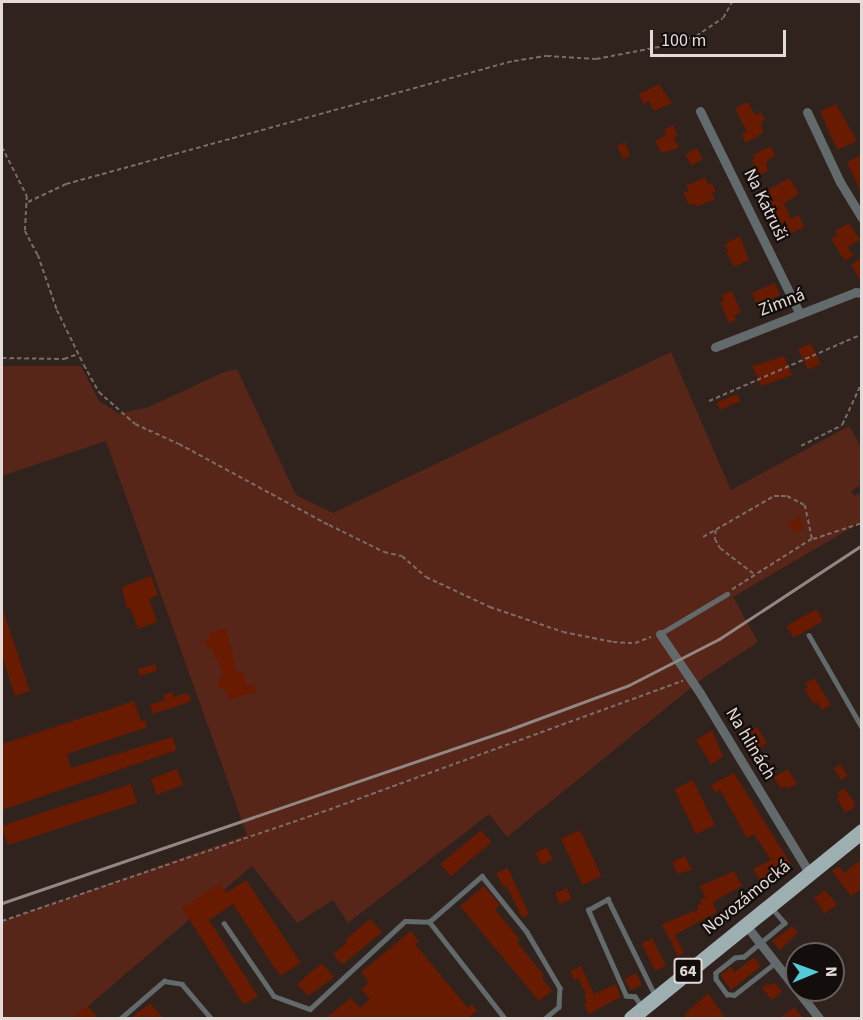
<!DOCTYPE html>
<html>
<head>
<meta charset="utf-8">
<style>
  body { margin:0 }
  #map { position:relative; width:863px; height:1020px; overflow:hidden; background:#30221d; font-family:"Source Sans 3",sans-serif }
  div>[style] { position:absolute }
  .green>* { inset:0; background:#582618 }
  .building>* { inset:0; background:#691b01; transform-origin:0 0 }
  .path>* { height:1.5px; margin-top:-0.75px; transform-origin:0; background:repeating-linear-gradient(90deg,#7a6d69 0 4.5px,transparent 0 7.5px) }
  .lane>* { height:4.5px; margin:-2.25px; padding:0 2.25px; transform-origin:2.25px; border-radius:2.25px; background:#626a6c }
  .street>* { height:9px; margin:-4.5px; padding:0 4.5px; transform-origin:4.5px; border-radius:4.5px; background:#626a6c }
  .primary>* { height:15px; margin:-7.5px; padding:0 7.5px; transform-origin:7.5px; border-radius:7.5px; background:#9eafb2 }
  .rail>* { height:3px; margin:-1.5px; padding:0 1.5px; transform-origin:1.5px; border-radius:1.5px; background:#928783 }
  span { translate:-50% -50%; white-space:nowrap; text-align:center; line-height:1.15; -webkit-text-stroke:4.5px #130d0b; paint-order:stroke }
  .shield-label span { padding:2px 4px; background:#130d0b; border:2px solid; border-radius:4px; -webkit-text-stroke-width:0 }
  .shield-label { font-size:16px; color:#e4dad7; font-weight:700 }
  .street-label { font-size:18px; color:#e4dad7 }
  .frame { position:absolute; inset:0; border:3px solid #e4dad7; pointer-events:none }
  .north { position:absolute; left:785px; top:942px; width:60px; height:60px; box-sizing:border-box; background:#130d0b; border:2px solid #675f5d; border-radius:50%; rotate:89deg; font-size:16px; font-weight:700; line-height:24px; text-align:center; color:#e4dad7 }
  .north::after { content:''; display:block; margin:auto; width:21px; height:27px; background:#53cadc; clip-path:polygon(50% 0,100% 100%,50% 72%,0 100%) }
  .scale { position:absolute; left:650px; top:30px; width:136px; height:27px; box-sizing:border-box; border:3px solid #e4dad7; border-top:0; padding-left:8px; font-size:18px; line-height:21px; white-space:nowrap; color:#e4dad7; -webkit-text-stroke:4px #130d0b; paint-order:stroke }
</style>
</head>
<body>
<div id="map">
  <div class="green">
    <i style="clip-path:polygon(671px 352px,731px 490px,849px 426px,861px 447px,861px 485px,851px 491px,854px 496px,859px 493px,861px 496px,861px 522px,733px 597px,758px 642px,702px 679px,507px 837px,489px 814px,348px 923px,333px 900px,297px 923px,252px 866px,74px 1018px,2px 1018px,2px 921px,247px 835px,106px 441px,2px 476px,2px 366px,81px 366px,99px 401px,119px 414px,149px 407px,224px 372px,237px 369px,296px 495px,333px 513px)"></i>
  </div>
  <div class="building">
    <i style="clip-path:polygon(659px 84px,672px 103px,654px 111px,649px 101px,644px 105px,639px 94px)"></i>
    <i style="clip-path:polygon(748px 102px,755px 115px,761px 112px,765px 120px,761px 122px,763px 133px,746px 143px,741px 134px,747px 132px,735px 108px)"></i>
    <i style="clip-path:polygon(836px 104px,857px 141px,837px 150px,820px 111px)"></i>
    <i style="clip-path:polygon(673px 125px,678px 136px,674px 138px,679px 148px,661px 153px,655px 141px,666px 135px,664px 130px)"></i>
    <i style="clip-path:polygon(625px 142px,630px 156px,623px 159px,617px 146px)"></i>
    <i style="clip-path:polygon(771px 146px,775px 156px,768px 160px,766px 165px,768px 171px,759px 176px,752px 160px,755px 158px,753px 155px)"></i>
    <i style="left:697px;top:148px;width:13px;height:13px;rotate:63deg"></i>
    <i style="clip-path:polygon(861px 155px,861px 193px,847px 162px)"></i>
    <i style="clip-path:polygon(705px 177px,708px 185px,712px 183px,716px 192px,712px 193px,715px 199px,696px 207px,694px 203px,689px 205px,683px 193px,689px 191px,686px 186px)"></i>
    <i style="clip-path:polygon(789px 178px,799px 193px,784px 204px,791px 219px,799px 215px,804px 227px,789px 235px,783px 223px,780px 225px,766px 191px)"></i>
    <i style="clip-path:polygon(849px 223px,860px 240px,848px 247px,853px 256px,845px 261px,831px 239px,837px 235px,835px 231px)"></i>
    <i style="clip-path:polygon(740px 236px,749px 260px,734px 267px,726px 252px,728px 251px,725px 244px)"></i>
    <i style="clip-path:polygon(861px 258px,861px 282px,851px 265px)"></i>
    <i style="left:775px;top:283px;width:13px;height:25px;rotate:67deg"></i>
    <i style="clip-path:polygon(732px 291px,741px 312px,734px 315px,736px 320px,729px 323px,720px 302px,724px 301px,722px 295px)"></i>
    <i style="left:811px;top:343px;width:23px;height:14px;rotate:65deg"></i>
    <i style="clip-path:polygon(784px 356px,792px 375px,761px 386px,752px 366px)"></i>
    <i style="left:737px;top:394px;width:8px;height:22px;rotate:67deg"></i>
    <i style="clip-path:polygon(800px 516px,803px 529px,796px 532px,787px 524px)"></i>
    <i style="clip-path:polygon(151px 576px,158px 595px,149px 599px,157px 622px,138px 629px,130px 608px,127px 609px,122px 587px)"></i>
    <i style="left:816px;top:609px;width:14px;height:34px;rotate:60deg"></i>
    <i style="clip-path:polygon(3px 610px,30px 691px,15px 696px,2px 656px)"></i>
    <i style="clip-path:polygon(226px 628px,237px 672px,243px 673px,246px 677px,246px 686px,253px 684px,256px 692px,229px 700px,227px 691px,220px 688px,218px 683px,222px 674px,218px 659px,215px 660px,212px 648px,208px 649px,205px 641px,210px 639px,209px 633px)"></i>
    <i style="left:155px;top:664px;width:7px;height:18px;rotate:74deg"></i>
    <i style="clip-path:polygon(814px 678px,831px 705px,822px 710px,817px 702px,814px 704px,805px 690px,808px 688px,805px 683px)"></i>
    <i style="clip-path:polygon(172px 692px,174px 697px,186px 693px,191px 697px,189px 702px,153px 714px,150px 705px,165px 700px,163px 695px)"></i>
    <i style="clip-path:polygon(134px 701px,141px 721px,145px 720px,147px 727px,67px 754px,71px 768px,172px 737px,177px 750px,2px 810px,2px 744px)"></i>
    <i style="clip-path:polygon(757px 727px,767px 743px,755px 750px,748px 732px)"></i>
    <i style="clip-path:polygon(712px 730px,723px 757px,711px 764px,696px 740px)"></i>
    <i style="left:840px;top:764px;width:14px;height:8px;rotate:56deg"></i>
    <i style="left:177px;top:769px;width:17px;height:28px;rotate:69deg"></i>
    <i style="clip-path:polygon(788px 769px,797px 784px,788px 789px,786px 786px,781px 789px,774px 777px)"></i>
    <i style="clip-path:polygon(734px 773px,791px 864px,768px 876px,773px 884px,765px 889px,753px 869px,771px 860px,754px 834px,747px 838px,720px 790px,716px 793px,711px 785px)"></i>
    <i style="left:693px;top:780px;width:50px;height:21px;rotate:64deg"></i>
    <i style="left:131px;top:784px;width:20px;height:136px;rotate:72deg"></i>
    <i style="clip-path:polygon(845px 788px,856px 806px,845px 813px,837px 798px,840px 797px,837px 793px)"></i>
    <i style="left:481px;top:830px;width:16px;height:53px;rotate:50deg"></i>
    <i style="left:580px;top:830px;width:51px;height:21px;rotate:65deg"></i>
    <i style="left:547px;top:847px;width:14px;height:13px;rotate:65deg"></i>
    <i style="clip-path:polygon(685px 856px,692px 870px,678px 874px,672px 862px)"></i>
    <i style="clip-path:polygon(861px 859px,861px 889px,851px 896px,832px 871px,839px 866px,844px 873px)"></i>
    <i style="clip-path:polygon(508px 868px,529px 914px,522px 918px,506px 885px,503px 887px,496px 873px)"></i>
    <i style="clip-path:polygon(734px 871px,742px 886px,713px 902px,717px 912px,675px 935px,684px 953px,678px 956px,662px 924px,699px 909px,697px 905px,702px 903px,700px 900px,705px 897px,700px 886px)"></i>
    <i style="clip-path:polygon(246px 880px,301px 963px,280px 976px,233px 904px,209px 920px,258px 996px,244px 1005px,182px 908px,220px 883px,226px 893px)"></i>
    <i style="clip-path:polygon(484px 886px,500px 905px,495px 909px,520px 940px,517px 942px,543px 974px,542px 978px,552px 991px,539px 1001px,460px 906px)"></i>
    <i style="left:567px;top:888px;width:12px;height:13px;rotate:66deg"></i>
    <i style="clip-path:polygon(825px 890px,837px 904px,825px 914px,814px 898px)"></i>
    <i style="clip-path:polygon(370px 919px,382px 932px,342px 965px,333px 954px,347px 943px,345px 940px)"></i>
    <i style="clip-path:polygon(793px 926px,798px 933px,780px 950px,772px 941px)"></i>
    <i style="clip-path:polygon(411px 931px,419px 941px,415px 944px,468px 1008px,472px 1004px,477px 1011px,468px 1018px,326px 1018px,351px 998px,360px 1008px,370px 999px,361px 989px,369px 982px,361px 972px)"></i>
    <i style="left:652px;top:938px;width:31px;height:12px;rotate:63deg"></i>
    <i style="clip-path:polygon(754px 957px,761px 966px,731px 990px,720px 975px,731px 967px,735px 972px)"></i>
    <i style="clip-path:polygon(322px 963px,334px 977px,308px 996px,297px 984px)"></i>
    <i style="clip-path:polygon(581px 966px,594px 994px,616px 984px,621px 997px,589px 1014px,584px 1004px,587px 1002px,584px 995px,586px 994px,578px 978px,574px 980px,570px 971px)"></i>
    <i style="left:636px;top:973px;width:13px;height:13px;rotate:63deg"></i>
    <i style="clip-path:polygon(774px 982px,782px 992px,772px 1000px,762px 988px,768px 983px,770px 986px)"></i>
    <i style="clip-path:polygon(708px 993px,725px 1018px,687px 1018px,684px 1015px)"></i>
    <i style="clip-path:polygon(150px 1003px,163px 1018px,131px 1018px)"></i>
    <i style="clip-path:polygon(87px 1005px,98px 1018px,71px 1018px)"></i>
    <i style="clip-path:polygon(794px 1007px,803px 1018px,780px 1018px)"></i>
  </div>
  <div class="path">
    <i style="left:2px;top:147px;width:55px;rotate:63deg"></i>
    <i style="left:27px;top:196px;width:35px;rotate:93deg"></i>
    <i style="left:25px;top:231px;width:27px;rotate:62deg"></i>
    <i style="left:38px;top:255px;width:58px;rotate:70.9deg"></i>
    <i style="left:57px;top:310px;width:61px;rotate:63.9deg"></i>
    <i style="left:84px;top:365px;width:31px;rotate:61deg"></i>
    <i style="left:99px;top:392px;width:48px;rotate:41.6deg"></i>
    <i style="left:135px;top:424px;width:48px;rotate:24.4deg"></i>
    <i style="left:179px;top:444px;width:170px;rotate:28.4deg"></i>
    <i style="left:329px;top:525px;width:61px;rotate:26.1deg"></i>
    <i style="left:384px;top:552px;width:18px;rotate:13deg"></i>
    <i style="left:402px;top:556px;width:32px;rotate:41deg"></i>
    <i style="left:426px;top:577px;width:71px;rotate:25.1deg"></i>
    <i style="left:490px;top:607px;width:77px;rotate:18.9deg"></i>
    <i style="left:563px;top:632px;width:51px;rotate:11.3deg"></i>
    <i style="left:613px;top:642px;width:22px;rotate:3deg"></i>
    <i style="left:635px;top:643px;width:17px;rotate:-21deg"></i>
    <i style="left:28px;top:202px;width:42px;rotate:-25.3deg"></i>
    <i style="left:66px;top:184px;width:465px;rotate:-15.4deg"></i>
    <i style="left:514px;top:61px;width:33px;rotate:-9deg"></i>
    <i style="left:547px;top:56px;width:49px;rotate:3.5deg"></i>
    <i style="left:596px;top:59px;width:69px;rotate:-10.8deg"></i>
    <i style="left:664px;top:46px;width:34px;rotate:-17deg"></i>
    <i style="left:696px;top:36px;width:32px;rotate:-34deg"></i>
    <i style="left:723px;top:18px;width:18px;rotate:-61deg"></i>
    <i style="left:2px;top:358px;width:62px;rotate:0.9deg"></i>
    <i style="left:64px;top:359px;width:15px;rotate:-20deg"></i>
    <i style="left:709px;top:401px;width:167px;rotate:-23.6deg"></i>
    <i style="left:801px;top:446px;width:46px;rotate:-27.1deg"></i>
    <i style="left:842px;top:425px;width:47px;rotate:-65.1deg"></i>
    <i style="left:716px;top:530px;width:9px;rotate:96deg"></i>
    <i style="left:715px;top:539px;width:10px;rotate:61deg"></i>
    <i style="left:720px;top:548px;width:43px;rotate:37.4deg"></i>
    <i style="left:703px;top:537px;width:82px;rotate:-30deg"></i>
    <i style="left:774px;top:496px;width:13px"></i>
    <i style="left:787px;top:496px;width:20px;rotate:27deg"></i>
    <i style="left:805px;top:505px;width:35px;rotate:78deg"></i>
    <i style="left:812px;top:539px;width:95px;rotate:147.5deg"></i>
    <i style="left:813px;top:539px;width:52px;rotate:-18.1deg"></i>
    <i style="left:2px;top:921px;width:353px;rotate:-18.8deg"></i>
    <i style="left:336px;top:807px;width:369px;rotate:-20deg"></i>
  </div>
  <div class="lane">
    <i style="left:660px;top:634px;width:78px;rotate:-30.8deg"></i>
    <i style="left:809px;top:635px;width:106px;rotate:60.1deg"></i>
    <i style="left:771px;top:907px;width:21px;rotate:49deg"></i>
    <i style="left:785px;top:923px;width:53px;rotate:140.3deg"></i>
    <i style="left:744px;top:957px;width:9px;rotate:174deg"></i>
    <i style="left:735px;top:958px;width:24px;rotate:142deg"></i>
    <i style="left:716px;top:973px;width:6px;rotate:90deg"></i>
    <i style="left:716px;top:979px;width:19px;rotate:54deg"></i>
    <i style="left:727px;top:994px;width:7px;rotate:8deg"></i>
    <i style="left:734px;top:995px;width:52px;rotate:-38deg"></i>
    <i style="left:224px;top:923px;width:88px;rotate:55.6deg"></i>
    <i style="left:274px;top:996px;width:38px;rotate:20deg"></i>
    <i style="left:310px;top:1009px;width:129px;rotate:-42.8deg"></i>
    <i style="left:405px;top:921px;width:24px;rotate:2deg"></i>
    <i style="left:641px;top:1006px;width:11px;rotate:-124deg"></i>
    <i style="left:635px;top:997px;width:9px;rotate:-174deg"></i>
    <i style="left:626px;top:996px;width:94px;rotate:-113.8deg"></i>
    <i style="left:588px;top:910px;width:23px;rotate:-29deg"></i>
    <i style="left:608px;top:899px;width:107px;rotate:63.9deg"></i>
    <i style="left:121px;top:1018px;width:57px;rotate:-40.7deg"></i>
    <i style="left:164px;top:981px;width:18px;rotate:9deg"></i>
    <i style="left:182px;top:984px;width:45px;rotate:49.5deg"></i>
    <i style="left:504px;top:1018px;width:122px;rotate:-128deg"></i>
    <i style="left:429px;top:922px;width:70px;rotate:-41deg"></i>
    <i style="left:482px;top:876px;width:72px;rotate:51.2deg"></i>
    <i style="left:527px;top:932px;width:65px;rotate:59.5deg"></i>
    <i style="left:560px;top:988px;width:19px;rotate:93deg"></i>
    <i style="left:559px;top:1007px;width:17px;rotate:140deg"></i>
  </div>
  <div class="street">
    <i style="left:700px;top:111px;width:226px;rotate:63.8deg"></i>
    <i style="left:807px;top:112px;width:77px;rotate:64.8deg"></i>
    <i style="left:840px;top:182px;width:42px;rotate:58.6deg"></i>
    <i style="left:715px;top:347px;width:151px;rotate:-21.3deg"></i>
    <i style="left:856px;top:292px;width:6px;rotate:9deg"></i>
    <i style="left:660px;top:634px;width:71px;rotate:55.9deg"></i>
    <i style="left:700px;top:693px;width:210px;rotate:58.7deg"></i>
    <i style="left:745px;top:924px;width:120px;rotate:51.8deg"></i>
  </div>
  <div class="primary">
    <i style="left:631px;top:1018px;width:297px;rotate:-39deg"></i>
  </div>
  <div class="rail">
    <i style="left:2px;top:903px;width:535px;rotate:-18.88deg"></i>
    <i style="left:508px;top:730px;width:129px;rotate:-20.4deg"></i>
    <i style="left:629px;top:685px;width:101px;rotate:-27.1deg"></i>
    <i style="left:719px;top:639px;width:171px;rotate:-33.3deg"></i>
  </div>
  <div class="shield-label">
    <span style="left:688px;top:971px">64</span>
  </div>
  <div class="street-label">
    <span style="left:765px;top:205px;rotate:64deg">Na Katruši</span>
    <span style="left:782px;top:303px;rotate:-21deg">Zimná</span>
    <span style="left:750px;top:744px;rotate:59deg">Na hlinách</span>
    <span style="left:747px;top:898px;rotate:-39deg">Novozámocká</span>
  </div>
  <div class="frame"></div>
  <div class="north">N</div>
  <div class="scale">100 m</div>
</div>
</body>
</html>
